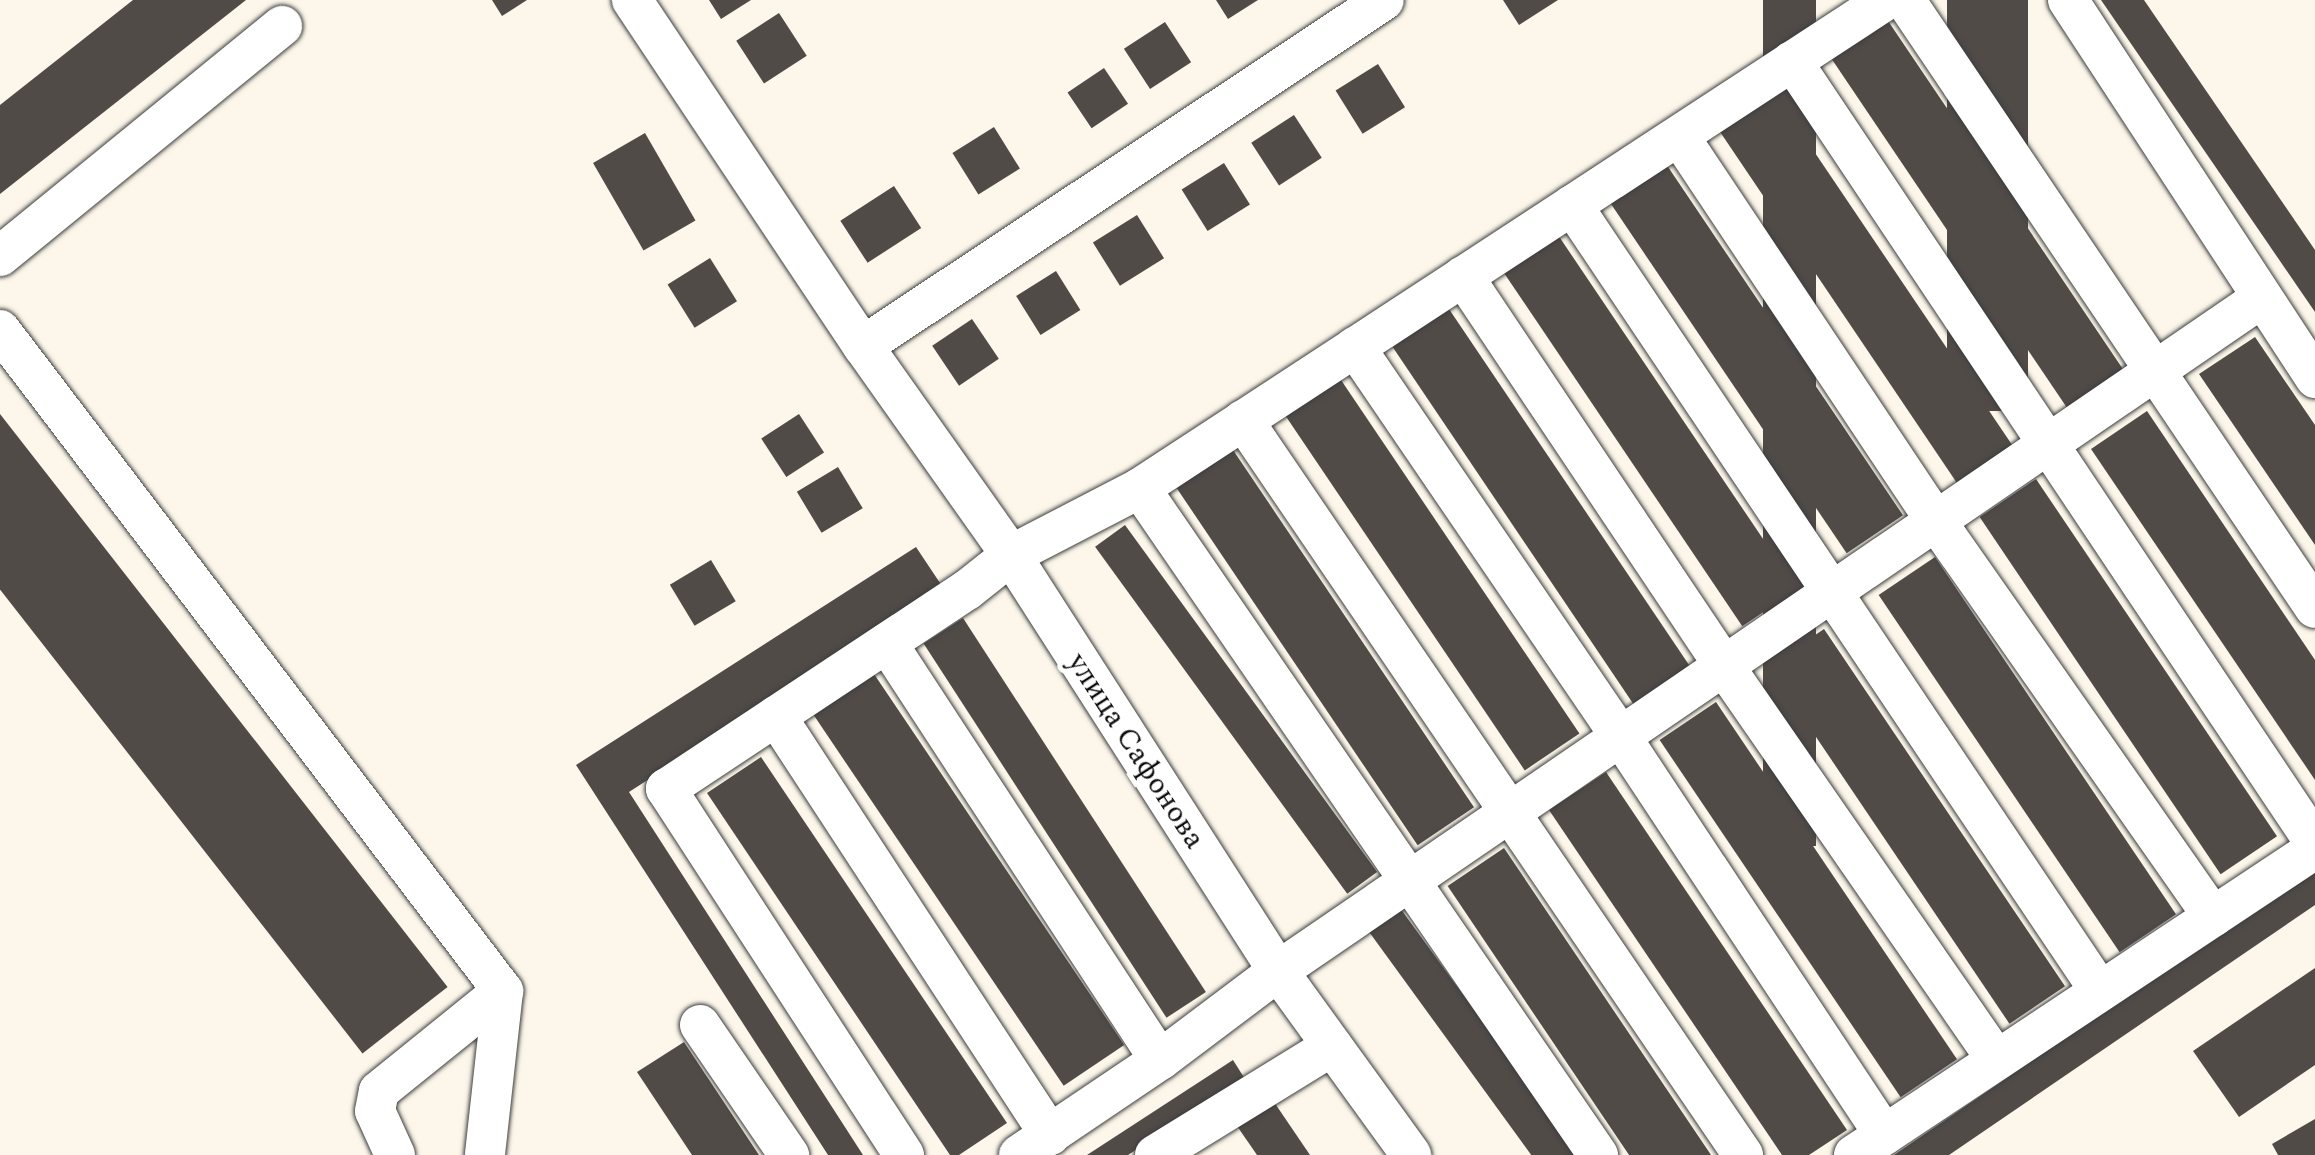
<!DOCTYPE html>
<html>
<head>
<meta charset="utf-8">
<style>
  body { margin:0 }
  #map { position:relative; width:2315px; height:1155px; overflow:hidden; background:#fcf7ea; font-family:Spectral,serif }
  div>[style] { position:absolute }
  .building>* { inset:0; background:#514b48; transform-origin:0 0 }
  .roads { filter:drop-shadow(0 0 2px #3d3d3d) drop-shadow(0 0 2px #3d3d3d) }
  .minor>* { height:40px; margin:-20px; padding:0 20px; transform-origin:20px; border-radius:20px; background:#fff }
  span { translate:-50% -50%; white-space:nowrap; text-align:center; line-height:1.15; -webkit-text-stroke:10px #fff; paint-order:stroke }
  .street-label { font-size:30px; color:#0a0a0a }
</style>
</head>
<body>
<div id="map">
  <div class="building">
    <i style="clip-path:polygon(133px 0,246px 0,0 194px,0 105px)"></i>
    <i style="clip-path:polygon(492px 0,527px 0,502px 16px)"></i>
    <i style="clip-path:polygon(709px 0,751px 0,721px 19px)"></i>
    <i style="clip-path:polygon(1216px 0,1258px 0,1228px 19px)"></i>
    <i style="clip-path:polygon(1503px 0,1558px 0,1519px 25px)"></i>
    <i style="left:1763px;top:0;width:53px;height:846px"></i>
    <i style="left:1947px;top:0;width:81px;height:411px"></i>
    <i style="clip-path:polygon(2101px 0,2144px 0,2315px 250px,2315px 312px)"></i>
    <i style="left:1882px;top:12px;width:431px;height:68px;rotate:56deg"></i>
    <i style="left:779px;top:13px;width:51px;height:51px;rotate:57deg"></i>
    <i style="left:1165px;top:22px;width:48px;height:49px;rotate:57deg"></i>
    <i style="left:1378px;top:64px;width:51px;height:50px;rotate:58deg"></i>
    <i style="left:1104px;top:68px;width:43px;height:44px;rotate:56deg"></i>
    <i style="left:1774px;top:92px;width:431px;height:67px;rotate:56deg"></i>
    <i style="left:1294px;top:115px;width:51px;height:51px;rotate:57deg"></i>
    <i style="left:994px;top:127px;width:49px;height:49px;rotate:58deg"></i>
    <i style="left:645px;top:133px;width:101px;height:60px;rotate:60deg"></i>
    <i style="left:1662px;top:158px;width:431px;height:68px;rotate:56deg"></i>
    <i style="left:1224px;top:163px;width:49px;height:50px;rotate:58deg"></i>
    <i style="left:894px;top:186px;width:50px;height:64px;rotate:57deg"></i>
    <i style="left:1137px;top:215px;width:51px;height:52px;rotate:58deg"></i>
    <i style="left:1556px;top:232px;width:431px;height:66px;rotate:56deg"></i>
    <i style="left:710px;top:258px;width:51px;height:50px;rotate:58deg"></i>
    <i style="left:1056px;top:271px;width:46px;height:47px;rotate:58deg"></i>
    <i style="left:1449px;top:309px;width:432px;height:68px;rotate:56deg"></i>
    <i style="left:972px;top:319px;width:48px;height:48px;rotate:56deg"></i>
    <i style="clip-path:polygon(2255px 337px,2315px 425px,2315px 545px,2199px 374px)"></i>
    <i style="left:1339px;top:377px;width:430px;height:66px;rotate:56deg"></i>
    <i style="clip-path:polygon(2147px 411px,2315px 660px,2315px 780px,2091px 449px)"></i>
    <i style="left:0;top:414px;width:727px;height:108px;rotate:52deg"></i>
    <i style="left:799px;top:414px;width:46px;height:45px;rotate:57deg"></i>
    <i style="left:1233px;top:450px;width:431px;height:68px;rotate:56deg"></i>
    <i style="left:838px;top:467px;width:48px;height:48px;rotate:59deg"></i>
    <i style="left:2036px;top:479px;width:431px;height:68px;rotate:56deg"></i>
    <i style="left:1125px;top:525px;width:429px;height:37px;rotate:54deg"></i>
    <i style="clip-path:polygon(916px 547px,944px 589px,629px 792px,863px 1155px,828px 1155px,576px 765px)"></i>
    <i style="left:1935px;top:557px;width:431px;height:68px;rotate:56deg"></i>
    <i style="left:711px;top:560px;width:48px;height:48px;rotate:59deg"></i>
    <i style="left:963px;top:618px;width:446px;height:47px;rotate:57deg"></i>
    <i style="left:1824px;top:629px;width:431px;height:67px;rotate:56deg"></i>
    <i style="left:872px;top:671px;width:451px;height:73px;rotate:56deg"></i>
    <i style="left:1716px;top:702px;width:431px;height:68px;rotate:56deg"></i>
    <i style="clip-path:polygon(761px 757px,1007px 1123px,959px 1155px,950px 1155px,707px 793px)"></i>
    <i style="clip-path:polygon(1606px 772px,1847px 1130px,1809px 1155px,1782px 1155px,1549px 810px)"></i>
    <i style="left:1504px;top:848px;width:370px;height:68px;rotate:56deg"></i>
    <i style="clip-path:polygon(2315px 868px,2315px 905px,1949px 1155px,1894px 1155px)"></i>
    <i style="left:1400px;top:908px;width:306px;height:39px;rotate:54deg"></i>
    <i style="clip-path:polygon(2315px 968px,2315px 1065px,2239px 1117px,2193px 1051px)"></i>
    <i style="clip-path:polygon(684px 1042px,759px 1155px,692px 1155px,637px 1072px)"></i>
    <i style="clip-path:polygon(1233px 1060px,1245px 1079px,1128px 1155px,1087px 1155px)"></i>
    <i style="clip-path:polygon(1274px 1102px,1310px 1155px,1257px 1155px,1237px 1126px)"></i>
    <i style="clip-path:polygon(2315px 1119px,2315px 1155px,2278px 1155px,2272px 1144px)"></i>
  </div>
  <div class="roads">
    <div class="minor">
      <i style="left:632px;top:0;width:416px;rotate:56.3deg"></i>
      <i style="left:863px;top:346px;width:256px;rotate:54.7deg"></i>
      <i style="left:1011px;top:555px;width:494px;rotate:57.3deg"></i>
      <i style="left:1278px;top:971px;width:227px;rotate:54.1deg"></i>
      <i style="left:1905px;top:0;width:733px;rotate:56.01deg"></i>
      <i style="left:2068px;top:0;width:452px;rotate:56.8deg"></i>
      <i style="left:1792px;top:61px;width:941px;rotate:56.23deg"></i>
      <i style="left:1679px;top:136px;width:463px;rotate:56.3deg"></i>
      <i style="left:1936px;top:521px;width:483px;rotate:55deg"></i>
      <i style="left:1572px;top:205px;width:947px;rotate:56.11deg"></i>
      <i style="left:0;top:256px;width:364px;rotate:-39.2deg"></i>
      <i style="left:1463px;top:276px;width:469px;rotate:56.2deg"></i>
      <i style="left:1724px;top:666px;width:479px;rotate:55.3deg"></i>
      <i style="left:0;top:330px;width:831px;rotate:52.73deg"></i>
      <i style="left:503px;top:991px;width:165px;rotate:96.3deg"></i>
      <i style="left:863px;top:346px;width:625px;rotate:-33.59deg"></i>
      <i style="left:1355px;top:347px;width:472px;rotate:55.7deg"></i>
      <i style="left:1621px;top:737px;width:477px;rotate:56.5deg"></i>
      <i style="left:1243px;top:420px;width:889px;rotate:55.77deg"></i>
      <i style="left:887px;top:643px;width:498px;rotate:56.8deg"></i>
      <i style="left:776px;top:716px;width:501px;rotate:56.82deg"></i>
      <i style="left:700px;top:1025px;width:158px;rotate:55.6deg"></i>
      <i style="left:395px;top:1155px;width:48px;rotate:-114.4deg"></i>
      <i style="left:375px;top:1111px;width:20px;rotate:-79deg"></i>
      <i style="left:379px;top:1091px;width:159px;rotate:-38.9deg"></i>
      <i style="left:904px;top:1155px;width:437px;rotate:-123deg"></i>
      <i style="left:666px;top:789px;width:361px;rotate:-33.5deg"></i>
      <i style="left:967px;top:590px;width:56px;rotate:-38.5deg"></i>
      <i style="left:1011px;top:555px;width:145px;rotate:-27.4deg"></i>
      <i style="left:1019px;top:1155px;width:170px;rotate:-34deg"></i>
      <i style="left:1160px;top:1060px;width:148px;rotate:-37deg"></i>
      <i style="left:1278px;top:971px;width:1190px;rotate:-34.38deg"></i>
      <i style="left:1155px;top:1155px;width:208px;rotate:-31.6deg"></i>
      <i style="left:1598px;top:1155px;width:809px;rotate:-124.48deg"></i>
      <i style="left:1140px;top:488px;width:891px;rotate:-33.19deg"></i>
      <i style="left:1854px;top:1155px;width:553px;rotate:-33.58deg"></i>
    </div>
  </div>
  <div class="street-label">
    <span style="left:1136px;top:751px;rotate:57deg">улица Сафонова</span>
  </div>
</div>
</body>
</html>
